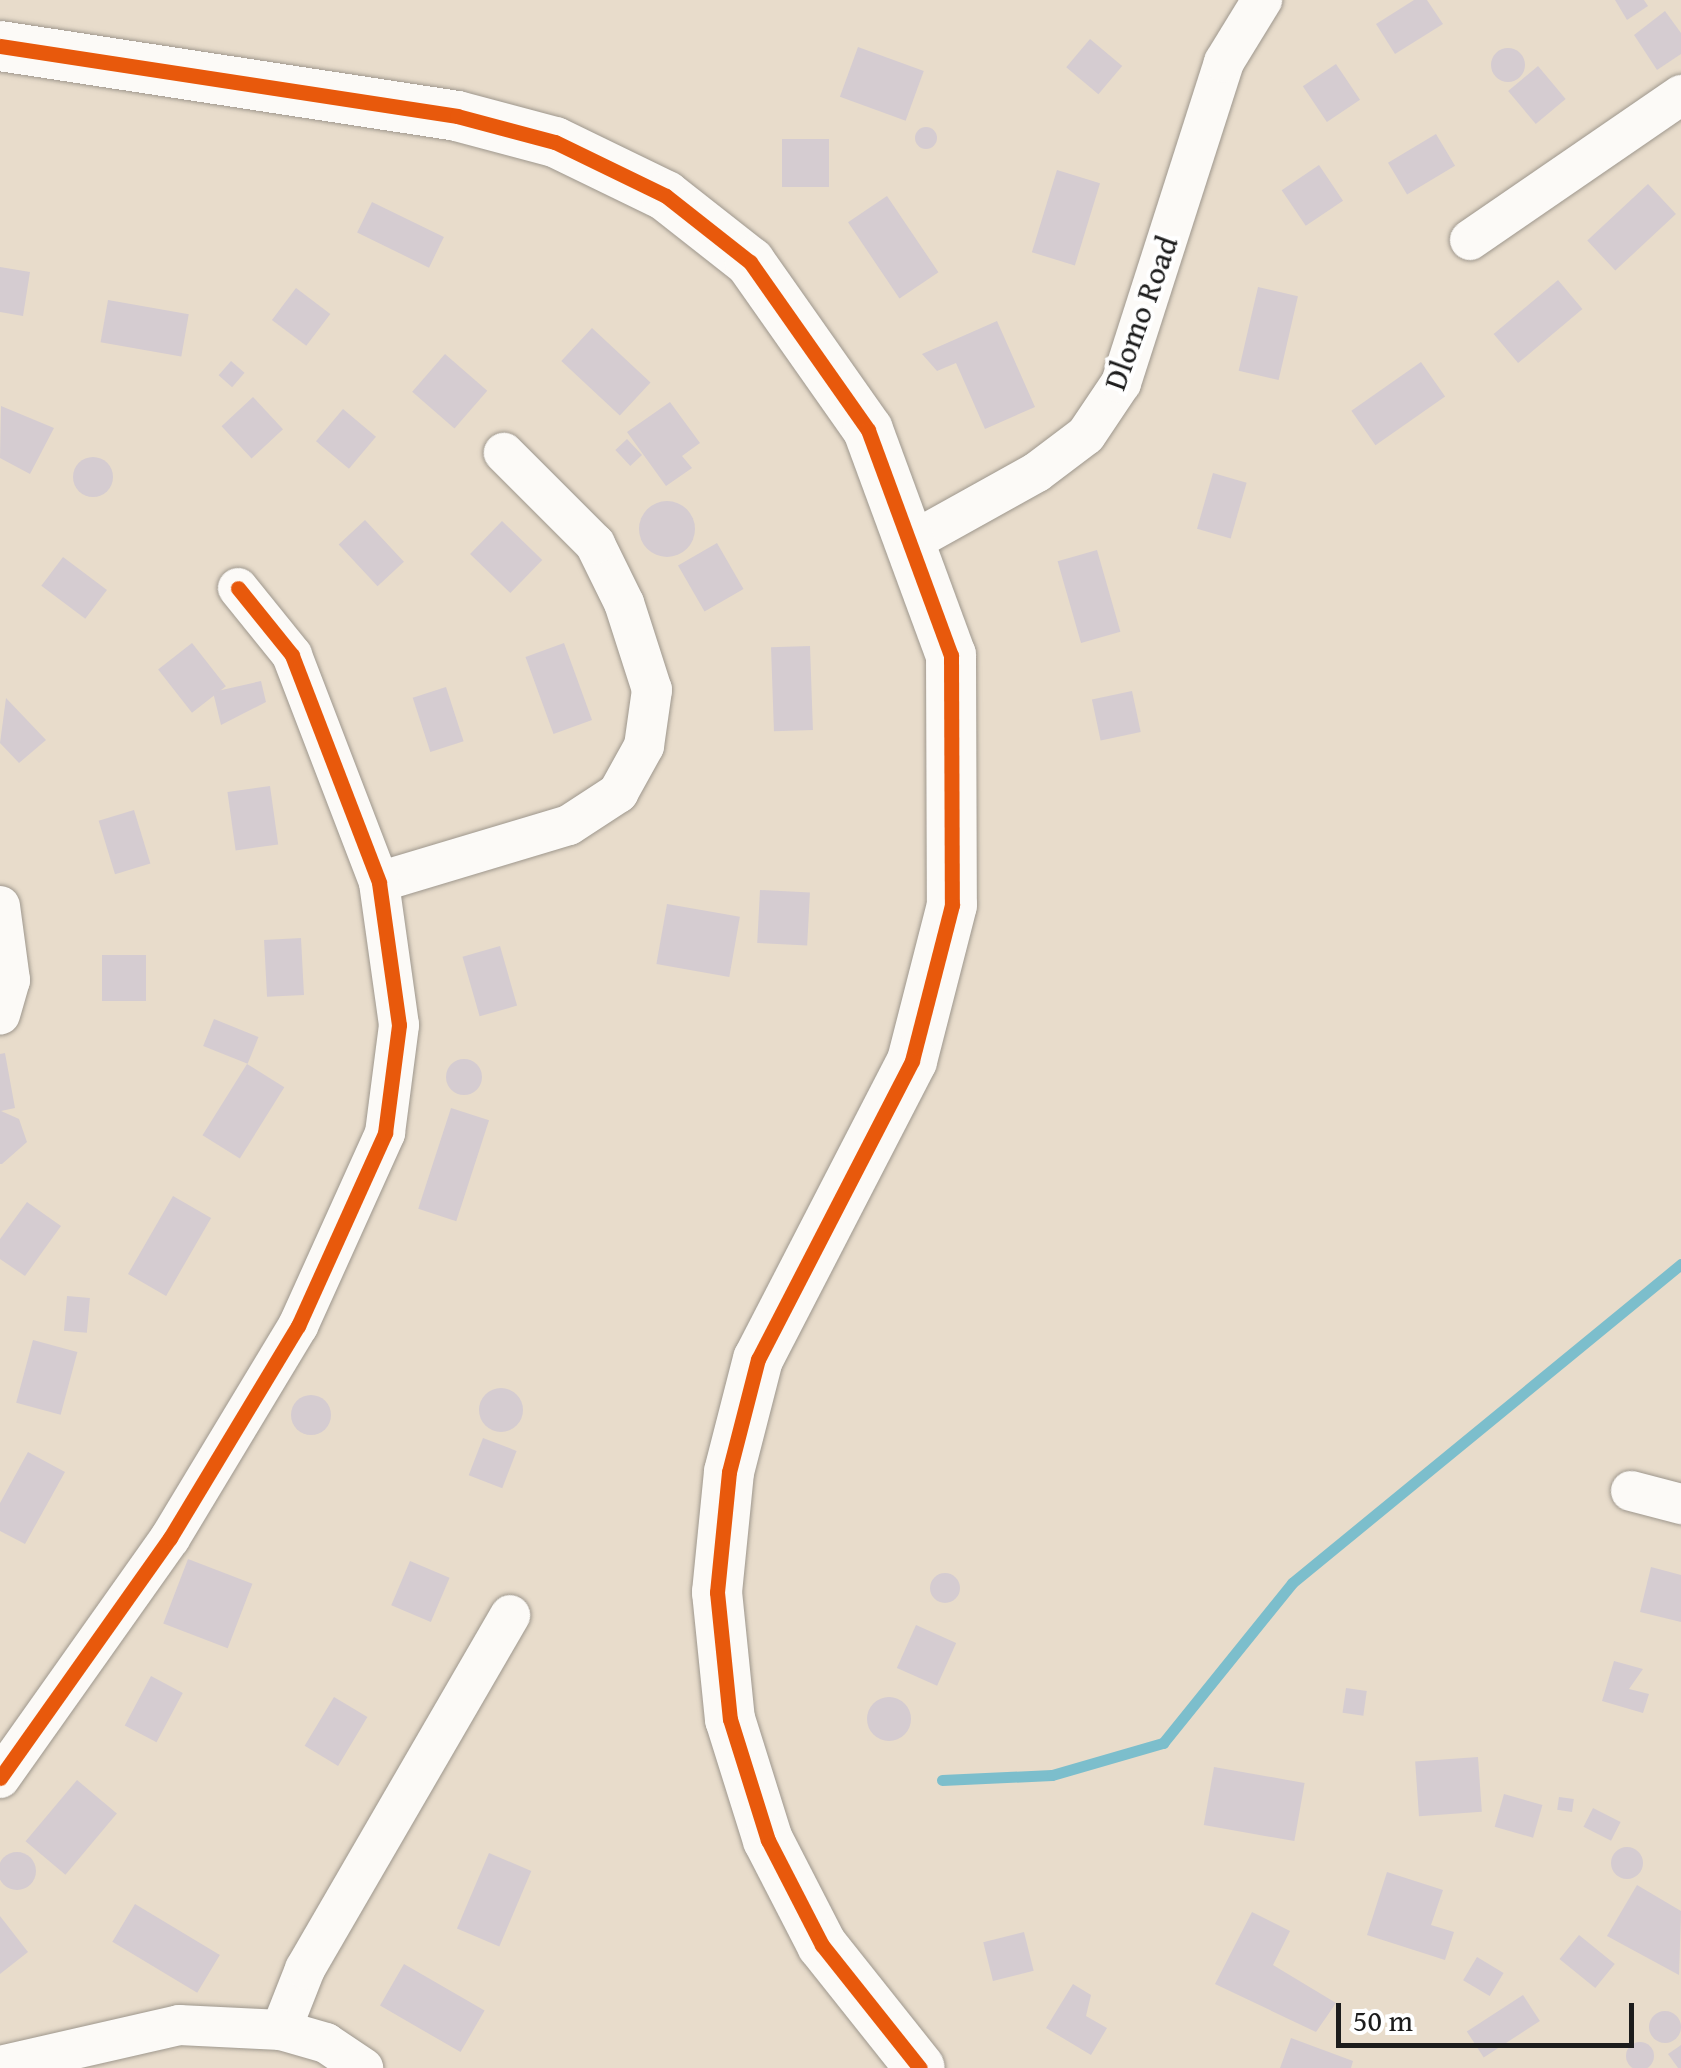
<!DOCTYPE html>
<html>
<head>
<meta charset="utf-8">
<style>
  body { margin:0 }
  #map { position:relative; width:1681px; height:2068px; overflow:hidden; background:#e8dccb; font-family:"Gentium Book Plus",serif }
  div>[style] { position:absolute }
  .stream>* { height:11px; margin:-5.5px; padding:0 5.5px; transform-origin:5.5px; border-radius:5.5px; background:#7cbecc }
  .building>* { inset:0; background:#d5ccd1; transform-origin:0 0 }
  .round { border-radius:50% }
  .roads { filter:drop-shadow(0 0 2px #9e978d) drop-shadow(0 0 2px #9e978d) }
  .minor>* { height:40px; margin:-20px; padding:0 20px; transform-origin:20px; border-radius:20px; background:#fcfaf7 }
  .tertiary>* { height:50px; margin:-25px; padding:0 25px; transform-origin:25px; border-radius:25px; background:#fcfaf7 }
  .cycleway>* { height:15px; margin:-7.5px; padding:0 7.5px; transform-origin:7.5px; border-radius:7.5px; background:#e8590c }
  span { translate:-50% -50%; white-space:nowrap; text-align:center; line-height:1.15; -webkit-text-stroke:8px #fff; paint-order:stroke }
  .street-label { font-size:32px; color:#1c1c1c }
  .scale { position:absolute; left:1336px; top:2003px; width:298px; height:45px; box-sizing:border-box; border:5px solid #1c1c1c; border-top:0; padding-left:12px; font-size:30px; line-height:35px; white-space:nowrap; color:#1c1c1c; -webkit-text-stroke:8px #fff; paint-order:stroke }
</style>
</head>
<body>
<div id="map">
  <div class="stream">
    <i style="left:942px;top:1780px;width:110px;rotate:-2.6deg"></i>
    <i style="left:1052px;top:1775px;width:116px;rotate:-16.1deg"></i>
    <i style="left:1163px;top:1743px;width:206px;rotate:-51.1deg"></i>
    <i style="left:1292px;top:1583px;width:503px;rotate:-39.35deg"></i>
  </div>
  <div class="building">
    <i style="clip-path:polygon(1414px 0,1427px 0,1443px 24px,1395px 54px,1376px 24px)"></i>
    <i style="clip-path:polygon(1615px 0,1644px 0,1648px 6px,1627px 20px)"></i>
    <i style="clip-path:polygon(1665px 11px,1681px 33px,1681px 54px,1657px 70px,1634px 35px)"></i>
    <i style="left:1090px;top:39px;width:42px;height:37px;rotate:40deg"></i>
    <i style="left:858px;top:47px;width:70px;height:53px;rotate:20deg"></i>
    <i class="round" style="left:1491px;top:48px;width:34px;height:34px"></i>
    <i style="left:1336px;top:64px;width:43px;height:40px;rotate:56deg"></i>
    <i style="left:1538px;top:66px;width:43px;height:39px;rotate:50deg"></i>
    <i class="round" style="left:915px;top:127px;width:22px;height:22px"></i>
    <i style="left:1436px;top:134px;width:37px;height:56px;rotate:59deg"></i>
    <i style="left:782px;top:139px;width:47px;height:48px"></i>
    <i style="left:1319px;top:165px;width:43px;height:45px;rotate:56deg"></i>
    <i style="left:1057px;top:170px;width:45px;height:86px;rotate:17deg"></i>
    <i style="left:1648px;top:184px;width:41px;height:83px;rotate:47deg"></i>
    <i style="left:887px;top:196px;width:92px;height:47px;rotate:56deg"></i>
    <i style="left:372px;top:202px;width:80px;height:34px;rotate:26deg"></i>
    <i style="clip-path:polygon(0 267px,30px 272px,23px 316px,0 312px)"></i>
    <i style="left:1558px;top:280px;width:38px;height:84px;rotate:50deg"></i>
    <i style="left:1258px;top:287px;width:41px;height:86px;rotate:13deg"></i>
    <i style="left:296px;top:288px;width:43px;height:40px;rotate:37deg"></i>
    <i style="left:108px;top:300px;width:82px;height:43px;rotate:10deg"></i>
    <i style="clip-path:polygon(997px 321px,1035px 407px,985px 429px,956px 363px,937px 371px,922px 354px)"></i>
    <i style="left:592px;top:328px;width:80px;height:45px;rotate:43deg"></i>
    <i style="left:445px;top:354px;width:56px;height:50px;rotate:41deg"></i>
    <i style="left:231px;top:361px;width:18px;height:19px;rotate:41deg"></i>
    <i style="left:1421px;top:362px;width:42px;height:85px;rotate:55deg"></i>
    <i style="left:253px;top:397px;width:44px;height:43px;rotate:47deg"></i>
    <i style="clip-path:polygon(670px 402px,700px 443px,682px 456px,692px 468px,666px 486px,627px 432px)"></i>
    <i style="clip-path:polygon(1px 406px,54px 428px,30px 474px,0 458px)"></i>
    <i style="left:343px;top:409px;width:43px;height:42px;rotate:40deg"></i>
    <i style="left:627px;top:439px;width:22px;height:16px;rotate:47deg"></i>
    <i class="round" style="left:73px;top:457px;width:40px;height:40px"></i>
    <i style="left:1213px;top:473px;width:35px;height:58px;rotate:16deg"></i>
    <i class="round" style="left:639px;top:501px;width:56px;height:56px"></i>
    <i style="left:365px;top:520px;width:57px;height:36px;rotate:47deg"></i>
    <i style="left:502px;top:521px;width:56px;height:46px;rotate:44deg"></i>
    <i style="left:717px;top:543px;width:53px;height:45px;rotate:60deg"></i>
    <i style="left:1097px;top:550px;width:85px;height:41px;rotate:74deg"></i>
    <i style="left:63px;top:557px;width:55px;height:36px;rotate:37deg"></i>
    <i style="left:192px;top:643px;width:55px;height:43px;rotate:52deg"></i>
    <i style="left:564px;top:643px;width:82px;height:41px;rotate:70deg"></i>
    <i style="left:810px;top:646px;width:84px;height:39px;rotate:88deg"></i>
    <i style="clip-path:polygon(261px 681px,266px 702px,221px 725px,213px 692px)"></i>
    <i style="left:446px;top:687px;width:57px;height:35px;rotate:72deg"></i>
    <i style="left:1132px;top:691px;width:42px;height:41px;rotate:78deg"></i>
    <i style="clip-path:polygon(6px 698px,46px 740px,19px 763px,0 743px)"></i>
    <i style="left:270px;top:786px;width:59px;height:43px;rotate:82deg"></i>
    <i style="left:134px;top:810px;width:56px;height:37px;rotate:73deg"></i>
    <i style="left:760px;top:890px;width:50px;height:53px;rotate:3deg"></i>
    <i style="left:667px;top:904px;width:74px;height:61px;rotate:10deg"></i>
    <i style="left:301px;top:938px;width:57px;height:37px;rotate:87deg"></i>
    <i style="left:500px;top:946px;width:62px;height:39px;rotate:74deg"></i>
    <i style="left:146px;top:955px;width:46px;height:44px;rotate:90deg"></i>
    <i style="left:214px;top:1019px;width:48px;height:29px;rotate:22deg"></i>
    <i style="clip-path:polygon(5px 1053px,15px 1108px,1px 1111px,19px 1119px,27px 1142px,2px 1164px,0 1164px,0 1054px)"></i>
    <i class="round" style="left:446px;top:1059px;width:36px;height:36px"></i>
    <i style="left:247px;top:1064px;width:44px;height:84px;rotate:32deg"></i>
    <i style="left:451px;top:1108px;width:40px;height:106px;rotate:18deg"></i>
    <i style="left:173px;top:1196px;width:44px;height:90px;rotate:30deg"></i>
    <i style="clip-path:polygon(27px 1202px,61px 1226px,25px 1276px,0 1259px,0 1239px)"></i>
    <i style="left:67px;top:1296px;width:23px;height:35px;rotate:5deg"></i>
    <i style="left:33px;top:1340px;width:46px;height:65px;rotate:15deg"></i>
    <i class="round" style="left:479px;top:1388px;width:44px;height:44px"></i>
    <i class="round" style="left:291px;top:1395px;width:40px;height:40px"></i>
    <i style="left:483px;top:1438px;width:36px;height:40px;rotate:21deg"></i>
    <i style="clip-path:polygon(28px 1452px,65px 1472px,25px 1544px,0 1531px,0 1503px)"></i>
    <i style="left:188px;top:1559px;width:69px;height:69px;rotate:21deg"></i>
    <i style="left:410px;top:1561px;width:43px;height:48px;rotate:23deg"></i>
    <i style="clip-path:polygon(1651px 1567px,1681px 1575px,1681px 1622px,1640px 1612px)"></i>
    <i class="round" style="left:930px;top:1573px;width:30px;height:30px"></i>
    <i style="left:916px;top:1625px;width:44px;height:47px;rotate:24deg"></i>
    <i style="clip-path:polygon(1614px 1661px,1643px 1669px,1629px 1689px,1649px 1694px,1643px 1713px,1602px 1701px)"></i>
    <i style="left:151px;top:1676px;width:36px;height:56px;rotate:28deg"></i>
    <i style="left:1346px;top:1688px;width:21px;height:25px;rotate:8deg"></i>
    <i style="left:334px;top:1697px;width:39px;height:57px;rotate:31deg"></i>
    <i class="round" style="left:867px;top:1697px;width:44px;height:44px"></i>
    <i style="left:1478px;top:1757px;width:55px;height:63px;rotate:86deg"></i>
    <i style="left:1214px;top:1767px;width:92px;height:59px;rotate:10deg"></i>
    <i style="left:77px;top:1780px;width:52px;height:80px;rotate:40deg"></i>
    <i style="left:1504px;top:1794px;width:40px;height:34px;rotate:16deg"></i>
    <i style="left:1559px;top:1797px;width:15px;height:13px;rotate:8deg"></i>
    <i style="left:1593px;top:1808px;width:31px;height:21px;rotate:27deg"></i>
    <i class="round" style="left:1611px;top:1847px;width:32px;height:32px"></i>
    <i class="round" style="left:-2px;top:1852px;width:38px;height:38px"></i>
    <i style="left:489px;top:1853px;width:46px;height:82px;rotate:23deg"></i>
    <i style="clip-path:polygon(1387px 1872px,1443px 1890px,1431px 1925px,1454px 1932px,1445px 1960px,1367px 1935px)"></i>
    <i style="clip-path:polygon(1637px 1885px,1681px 1911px,1679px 1975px,1607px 1936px)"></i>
    <i style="left:135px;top:1904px;width:99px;height:44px;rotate:31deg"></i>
    <i style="clip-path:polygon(1252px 1912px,1290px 1931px,1273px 1965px,1336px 2003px,1316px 2032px,1215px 1984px)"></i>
    <i style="clip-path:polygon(0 1916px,28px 1952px,0 1974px)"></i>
    <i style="left:1024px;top:1932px;width:40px;height:42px;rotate:76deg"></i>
    <i style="left:1579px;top:1935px;width:46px;height:31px;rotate:39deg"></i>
    <i style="left:1477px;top:1957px;width:31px;height:27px;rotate:31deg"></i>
    <i style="left:404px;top:1964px;width:93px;height:48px;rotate:30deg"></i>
    <i style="clip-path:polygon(1073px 1984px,1091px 1995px,1086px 2016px,1107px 2028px,1091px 2055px,1046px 2028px)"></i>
    <i style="left:1523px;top:1995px;width:31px;height:67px;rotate:57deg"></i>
    <i class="round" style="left:1649px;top:2011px;width:32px;height:32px"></i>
    <i style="clip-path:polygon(1291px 2038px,1353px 2061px,1351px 2068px,1280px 2068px)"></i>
    <i class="round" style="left:1626px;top:2042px;width:28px;height:28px"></i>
    <i style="clip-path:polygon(1681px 2045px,1681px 2068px,1678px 2068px,1668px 2054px)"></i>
  </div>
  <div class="roads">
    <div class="minor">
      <i style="left:1470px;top:240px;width:256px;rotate:-34.5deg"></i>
      <i style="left:913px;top:541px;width:142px;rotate:-29.1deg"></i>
      <i style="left:1037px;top:472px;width:61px;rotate:-37.1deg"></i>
      <i style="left:1086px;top:435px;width:63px;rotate:-56.1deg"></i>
      <i style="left:1121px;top:383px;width:337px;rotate:-72.2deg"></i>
      <i style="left:1224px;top:62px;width:73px;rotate:-58.5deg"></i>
      <i style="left:379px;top:882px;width:198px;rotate:-16.7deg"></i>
      <i style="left:569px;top:825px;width:59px;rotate:-33.1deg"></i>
      <i style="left:618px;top:793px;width:54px;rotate:-61deg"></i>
      <i style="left:644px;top:746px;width:57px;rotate:-81.9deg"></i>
      <i style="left:652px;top:690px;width:91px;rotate:-107.8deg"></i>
      <i style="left:624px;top:603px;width:66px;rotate:-116.2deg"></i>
      <i style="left:595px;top:544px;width:129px;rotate:-135deg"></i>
      <i style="left:0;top:906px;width:75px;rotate:82.3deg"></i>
      <i style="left:10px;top:980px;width:36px;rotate:106deg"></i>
      <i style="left:1631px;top:1491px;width:52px;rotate:14.6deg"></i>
      <i style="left:0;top:1778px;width:294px;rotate:-54.7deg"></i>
      <i style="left:170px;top:1538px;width:248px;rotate:-58.9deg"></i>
      <i style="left:298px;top:1326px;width:212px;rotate:-65.7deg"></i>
      <i style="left:385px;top:1133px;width:109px;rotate:-82.6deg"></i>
      <i style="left:399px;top:1025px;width:144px;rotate:-98deg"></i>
      <i style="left:379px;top:882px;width:243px;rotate:-111deg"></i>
      <i style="left:292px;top:655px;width:86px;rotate:-128.9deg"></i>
      <i style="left:281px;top:2030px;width:66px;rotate:-68.5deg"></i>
      <i style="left:305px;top:1969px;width:409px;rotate:-59.9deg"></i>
      <i style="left:0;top:2066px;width:184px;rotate:-12.9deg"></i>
      <i style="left:179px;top:2025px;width:102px;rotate:2.8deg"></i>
      <i style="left:281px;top:2030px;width:47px;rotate:16.1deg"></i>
      <i style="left:326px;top:2043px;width:45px;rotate:34deg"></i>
    </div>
    <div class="tertiary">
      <i style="left:0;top:46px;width:462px;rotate:8.7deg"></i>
      <i style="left:457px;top:116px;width:101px;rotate:14.9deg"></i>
      <i style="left:555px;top:142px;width:123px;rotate:25.9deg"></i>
      <i style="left:666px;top:196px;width:107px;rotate:38.2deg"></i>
      <i style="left:750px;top:262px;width:205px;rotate:54.9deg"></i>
      <i style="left:868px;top:430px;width:240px;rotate:69.8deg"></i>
      <i style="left:951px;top:655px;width:250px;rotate:89.8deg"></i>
      <i style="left:952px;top:905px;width:161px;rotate:104.4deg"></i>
      <i style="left:912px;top:1061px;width:335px;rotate:117.3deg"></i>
      <i style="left:758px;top:1359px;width:117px;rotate:104.4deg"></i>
      <i style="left:729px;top:1472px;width:121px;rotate:95.7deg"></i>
      <i style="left:717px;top:1592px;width:128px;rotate:84.2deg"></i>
      <i style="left:730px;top:1719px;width:127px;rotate:72.6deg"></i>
      <i style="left:768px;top:1840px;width:118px;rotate:62.8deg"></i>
      <i style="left:822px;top:1945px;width:157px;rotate:51.5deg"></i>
    </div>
  </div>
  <div class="cycleway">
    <i style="left:0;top:46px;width:462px;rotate:8.7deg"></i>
    <i style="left:457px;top:116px;width:101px;rotate:14.9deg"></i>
    <i style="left:555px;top:142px;width:123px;rotate:25.9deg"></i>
    <i style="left:666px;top:196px;width:107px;rotate:38.2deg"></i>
    <i style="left:750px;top:262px;width:205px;rotate:54.9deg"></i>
    <i style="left:868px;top:430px;width:240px;rotate:69.8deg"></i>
    <i style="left:951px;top:655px;width:250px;rotate:89.8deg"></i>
    <i style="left:952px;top:905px;width:161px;rotate:104.4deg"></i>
    <i style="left:912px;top:1061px;width:335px;rotate:117.3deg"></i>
    <i style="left:758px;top:1359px;width:117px;rotate:104.4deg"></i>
    <i style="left:729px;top:1472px;width:121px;rotate:95.7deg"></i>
    <i style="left:717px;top:1592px;width:128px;rotate:84.2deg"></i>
    <i style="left:730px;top:1719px;width:127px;rotate:72.6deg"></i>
    <i style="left:768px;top:1840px;width:118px;rotate:62.8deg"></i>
    <i style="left:822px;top:1945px;width:157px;rotate:51.5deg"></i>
    <i style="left:0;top:1778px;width:294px;rotate:-54.7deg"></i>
    <i style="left:170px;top:1538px;width:248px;rotate:-58.9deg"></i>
    <i style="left:298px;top:1326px;width:212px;rotate:-65.7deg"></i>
    <i style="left:385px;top:1133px;width:109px;rotate:-82.6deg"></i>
    <i style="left:399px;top:1025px;width:144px;rotate:-98deg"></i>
    <i style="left:379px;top:882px;width:243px;rotate:-111deg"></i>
    <i style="left:292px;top:655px;width:86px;rotate:-128.9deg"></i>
  </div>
  <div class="street-label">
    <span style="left:1141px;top:313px;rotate:-70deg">Dlomo Road</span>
  </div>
  <div class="scale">50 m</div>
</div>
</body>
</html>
